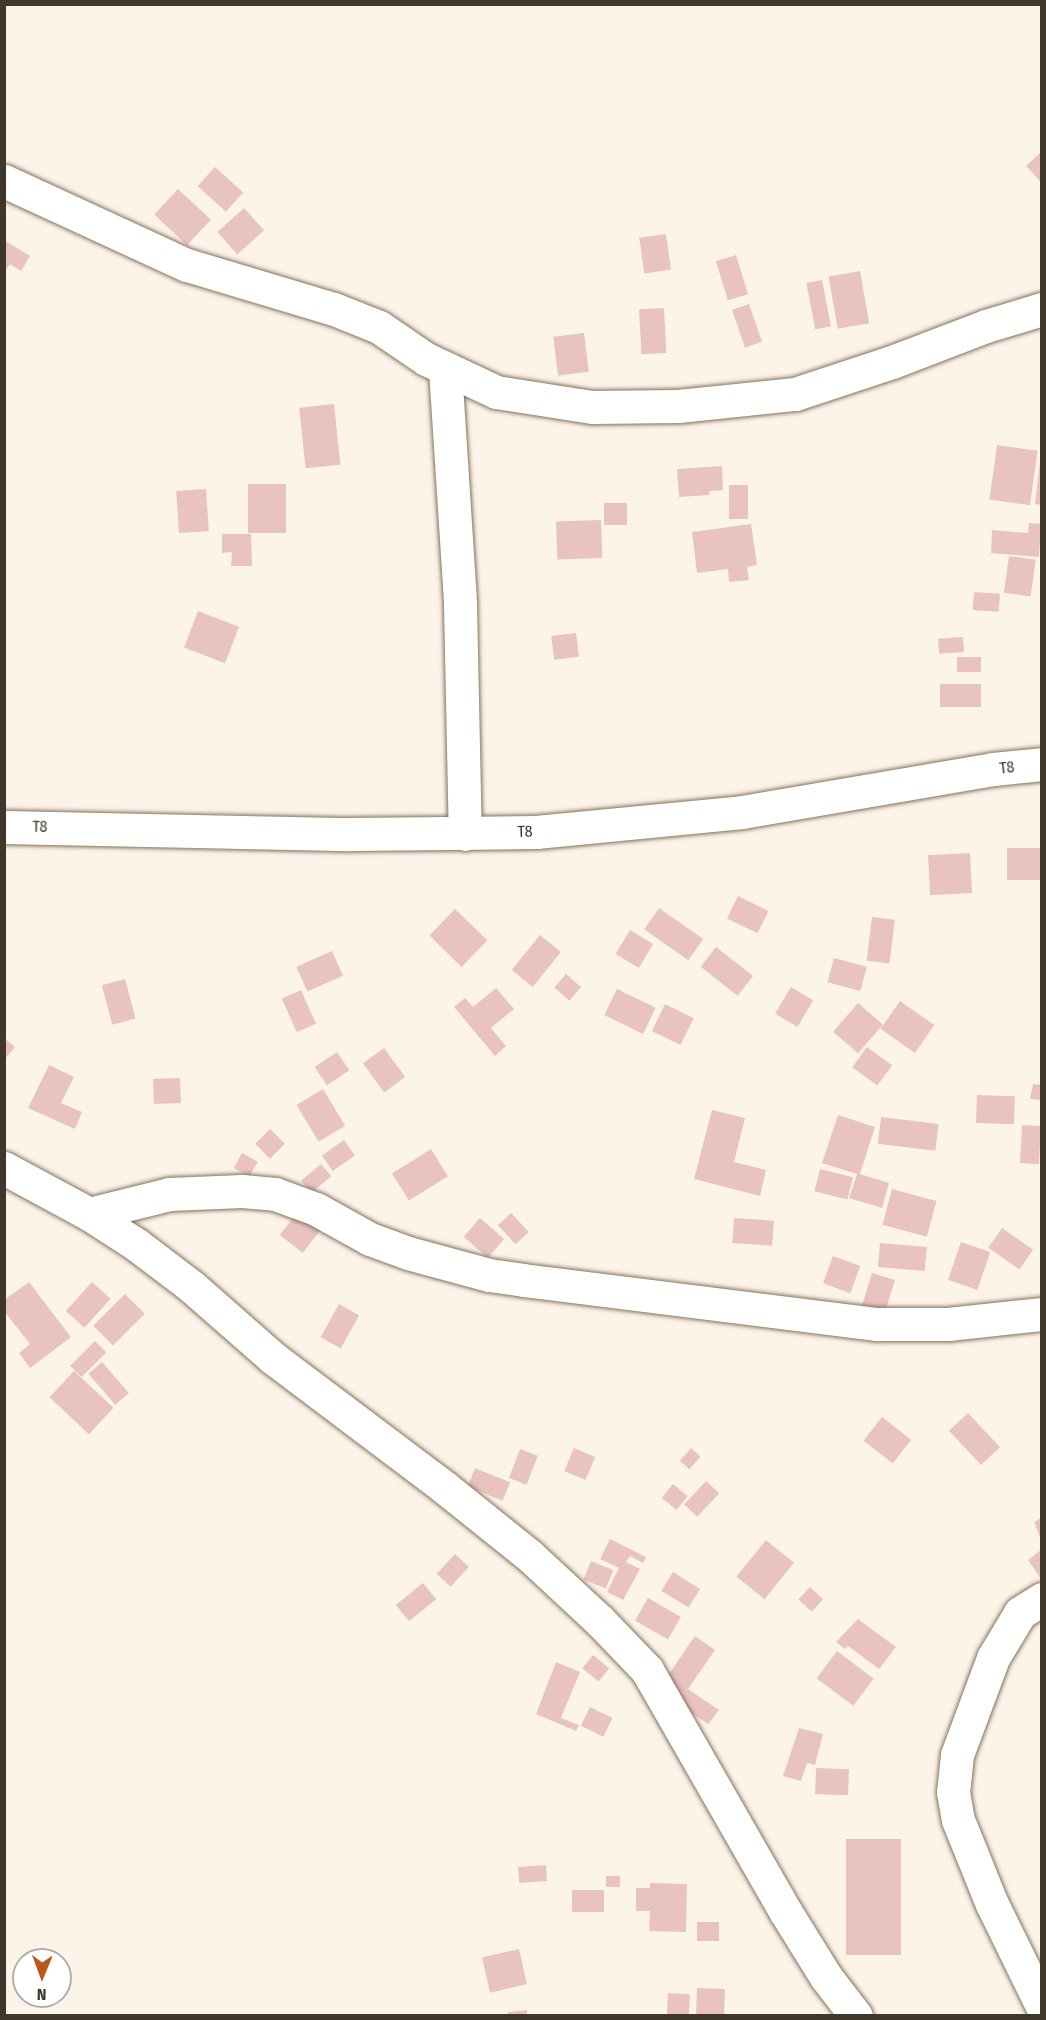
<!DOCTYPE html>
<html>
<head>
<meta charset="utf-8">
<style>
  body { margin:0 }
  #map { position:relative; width:1046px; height:2020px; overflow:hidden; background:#fcf4e9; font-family:"Fira Sans Condensed",sans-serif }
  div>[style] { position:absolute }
  .building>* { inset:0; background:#e9c3c2; transform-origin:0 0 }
  .roads { filter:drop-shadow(0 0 2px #86735b) drop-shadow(0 0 2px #86735b) }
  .minor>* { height:33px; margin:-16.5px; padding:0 16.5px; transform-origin:16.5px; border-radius:16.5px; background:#fff }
  .tertiary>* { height:33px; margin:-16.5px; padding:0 16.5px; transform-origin:16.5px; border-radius:16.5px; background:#fff }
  span { translate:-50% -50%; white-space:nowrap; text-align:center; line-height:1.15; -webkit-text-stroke:5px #fff; paint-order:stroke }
  .street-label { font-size:16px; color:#3f372c }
  .frame { position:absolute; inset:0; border:6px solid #3f372c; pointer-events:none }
  .north { position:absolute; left:12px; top:1948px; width:60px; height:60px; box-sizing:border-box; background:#fff; border:2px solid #b2afab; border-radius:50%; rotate:181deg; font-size:16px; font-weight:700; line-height:24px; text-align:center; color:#3f372c }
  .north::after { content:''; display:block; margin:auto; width:21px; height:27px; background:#ba591a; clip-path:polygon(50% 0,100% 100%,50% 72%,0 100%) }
</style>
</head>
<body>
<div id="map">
  <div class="building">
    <i style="clip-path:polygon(1041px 152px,1041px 182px,1026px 166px)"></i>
    <i style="left:215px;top:167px;width:38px;height:26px;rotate:42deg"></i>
    <i style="left:178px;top:189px;width:45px;height:35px;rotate:43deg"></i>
    <i style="left:244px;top:208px;width:30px;height:36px;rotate:48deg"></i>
    <i style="left:666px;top:234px;width:36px;height:27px;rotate:82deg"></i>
    <i style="clip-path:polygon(4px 240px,30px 256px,21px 271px,10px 264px,4px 273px)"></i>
    <i style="left:736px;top:255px;width:41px;height:21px;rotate:73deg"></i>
    <i style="left:860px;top:271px;width:53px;height:32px;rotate:80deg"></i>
    <i style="left:822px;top:280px;width:47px;height:16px;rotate:79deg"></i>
    <i style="left:749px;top:304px;width:40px;height:18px;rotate:71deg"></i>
    <i style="left:664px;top:308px;width:45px;height:25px;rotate:87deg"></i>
    <i style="left:584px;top:333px;width:39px;height:31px;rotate:83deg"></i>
    <i style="left:334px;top:404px;width:61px;height:35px;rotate:84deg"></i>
    <i style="left:997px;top:445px;width:41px;height:55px;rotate:8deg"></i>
    <i style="clip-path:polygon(1040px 462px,1041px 462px,1041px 505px,1035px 504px)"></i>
    <i style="clip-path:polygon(722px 466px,723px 490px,709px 491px,710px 495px,679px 497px,677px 469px)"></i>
    <i style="left:248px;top:484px;width:38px;height:49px"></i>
    <i style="left:729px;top:485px;width:19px;height:34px"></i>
    <i style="left:206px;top:489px;width:42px;height:30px;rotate:86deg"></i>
    <i style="left:604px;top:503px;width:23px;height:22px"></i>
    <i style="left:601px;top:520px;width:38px;height:45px;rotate:88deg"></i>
    <i style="clip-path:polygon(1029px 523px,1041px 524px,1039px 557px,991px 553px,992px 530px,1028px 533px)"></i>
    <i style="clip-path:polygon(751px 524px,757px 565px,747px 567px,749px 580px,729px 582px,728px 569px,697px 573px,692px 532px)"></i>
    <i style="clip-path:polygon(222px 534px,251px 534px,252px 566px,231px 566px,232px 552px,222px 553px)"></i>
    <i style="left:1009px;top:556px;width:27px;height:37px;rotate:8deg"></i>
    <i style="left:974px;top:592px;width:26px;height:18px;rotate:4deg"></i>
    <i style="left:198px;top:611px;width:44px;height:39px;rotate:21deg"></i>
    <i style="left:576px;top:633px;width:24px;height:25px;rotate:83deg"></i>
    <i style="left:963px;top:637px;width:15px;height:25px;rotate:86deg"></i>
    <i style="left:957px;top:657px;width:24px;height:15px"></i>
    <i style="left:940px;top:684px;width:41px;height:23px"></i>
    <i style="left:1007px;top:848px;width:34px;height:32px"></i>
    <i style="left:970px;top:853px;width:40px;height:42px;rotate:87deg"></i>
    <i style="left:738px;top:896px;width:34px;height:25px;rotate:26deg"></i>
    <i style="left:659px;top:908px;width:54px;height:26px;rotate:35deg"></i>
    <i style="left:455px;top:909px;width:45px;height:37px;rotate:44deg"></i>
    <i style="left:872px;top:917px;width:23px;height:44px;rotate:7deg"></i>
    <i style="left:630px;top:930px;width:27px;height:28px;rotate:31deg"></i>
    <i style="left:540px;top:935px;width:27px;height:45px;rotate:39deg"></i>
    <i style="left:716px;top:947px;width:47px;height:25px;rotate:38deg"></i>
    <i style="left:332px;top:951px;width:27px;height:39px;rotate:66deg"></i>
    <i style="left:834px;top:958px;width:34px;height:25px;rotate:15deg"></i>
    <i style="left:566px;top:974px;width:20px;height:18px;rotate:41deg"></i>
    <i style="left:125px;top:979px;width:41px;height:24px;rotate:75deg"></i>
    <i style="left:791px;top:987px;width:26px;height:31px;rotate:31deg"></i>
    <i style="clip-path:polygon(496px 988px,514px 1009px,491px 1028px,506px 1046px,495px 1056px,454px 1007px,465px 998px,473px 1007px)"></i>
    <i style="left:617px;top:989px;width:43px;height:29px;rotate:26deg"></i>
    <i style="left:301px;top:990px;width:37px;height:21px;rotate:66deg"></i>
    <i style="left:900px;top:1001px;width:42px;height:34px;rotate:35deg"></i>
    <i style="left:858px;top:1003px;width:33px;height:38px;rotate:41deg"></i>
    <i style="left:665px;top:1004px;width:32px;height:30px;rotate:26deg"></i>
    <i style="clip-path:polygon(4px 1038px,15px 1047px,4px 1060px)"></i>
    <i style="left:867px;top:1047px;width:31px;height:25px;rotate:36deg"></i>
    <i style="left:384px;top:1048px;width:36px;height:26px;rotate:54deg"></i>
    <i style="left:337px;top:1052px;width:22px;height:27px;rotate:56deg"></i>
    <i style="clip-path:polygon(49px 1065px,74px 1077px,61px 1103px,82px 1112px,75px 1129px,28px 1108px)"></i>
    <i style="left:180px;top:1078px;width:25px;height:27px;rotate:88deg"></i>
    <i style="clip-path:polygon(1033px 1084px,1041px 1085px,1041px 1100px,1030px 1099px)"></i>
    <i style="left:323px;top:1089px;width:43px;height:31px;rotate:59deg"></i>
    <i style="left:977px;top:1095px;width:38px;height:28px;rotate:2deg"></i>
    <i style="clip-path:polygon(712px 1110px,745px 1118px,734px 1162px,766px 1170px,760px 1196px,694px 1179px)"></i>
    <i style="clip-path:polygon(838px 1115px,875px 1127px,860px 1174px,889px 1183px,882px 1208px,849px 1198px,857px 1174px,822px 1163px)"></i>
    <i style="left:881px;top:1117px;width:58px;height:27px;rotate:7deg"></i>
    <i style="left:1022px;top:1125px;width:19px;height:38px;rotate:3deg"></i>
    <i style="left:270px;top:1129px;width:21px;height:21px;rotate:45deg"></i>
    <i style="left:344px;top:1140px;width:19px;height:27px;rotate:55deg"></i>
    <i style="left:431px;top:1149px;width:32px;height:46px;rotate:58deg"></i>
    <i style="left:242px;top:1153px;width:18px;height:17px;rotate:29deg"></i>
    <i style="left:321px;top:1164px;width:16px;height:26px;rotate:50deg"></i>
    <i style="left:820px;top:1169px;width:34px;height:23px;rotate:14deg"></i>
    <i style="left:892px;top:1189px;width:46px;height:37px;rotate:15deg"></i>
    <i style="left:297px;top:1213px;width:29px;height:28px;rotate:38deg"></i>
    <i style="left:511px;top:1213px;width:26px;height:18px;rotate:47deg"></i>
    <i style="left:480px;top:1218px;width:32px;height:25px;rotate:41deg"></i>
    <i style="left:734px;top:1218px;width:40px;height:25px;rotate:4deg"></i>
    <i style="left:1002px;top:1228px;width:38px;height:24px;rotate:35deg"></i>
    <i style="left:961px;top:1242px;width:31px;height:40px;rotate:19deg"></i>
    <i style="left:880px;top:1243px;width:47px;height:24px;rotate:5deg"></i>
    <i style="left:833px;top:1256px;width:29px;height:29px;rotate:20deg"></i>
    <i style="left:872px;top:1273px;width:24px;height:34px;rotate:17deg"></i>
    <i style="clip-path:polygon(29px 1282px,71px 1337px,30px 1368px,19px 1353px,30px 1344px,4px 1311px,4px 1300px)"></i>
    <i style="left:92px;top:1282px;width:25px;height:39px;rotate:42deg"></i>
    <i style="left:125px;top:1294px;width:28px;height:45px;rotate:45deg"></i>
    <i style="left:339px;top:1304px;width:23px;height:38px;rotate:29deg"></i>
    <i style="left:95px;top:1341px;width:16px;height:35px;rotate:45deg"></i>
    <i style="left:102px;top:1362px;width:41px;height:18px;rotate:49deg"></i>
    <i style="left:74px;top:1371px;width:54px;height:36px;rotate:43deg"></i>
    <i style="left:968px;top:1413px;width:47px;height:26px;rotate:47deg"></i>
    <i style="left:882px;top:1417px;width:37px;height:30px;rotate:38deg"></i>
    <i style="left:574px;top:1448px;width:23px;height:25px;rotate:23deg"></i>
    <i style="left:691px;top:1448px;width:13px;height:17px;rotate:42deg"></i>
    <i style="left:520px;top:1449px;width:19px;height:31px;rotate:21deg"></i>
    <i style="left:475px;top:1468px;width:38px;height:20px;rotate:22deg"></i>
    <i style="left:706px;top:1481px;width:18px;height:32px;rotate:43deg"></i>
    <i style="left:673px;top:1484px;width:19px;height:18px;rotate:39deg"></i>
    <i style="clip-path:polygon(1041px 1518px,1041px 1539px,1034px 1522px)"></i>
    <i style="clip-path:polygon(610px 1539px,646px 1557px,643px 1563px,630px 1556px,626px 1562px,640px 1569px,623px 1600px,607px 1592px,619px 1568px,600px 1559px)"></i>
    <i style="left:766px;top:1540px;width:36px;height:47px;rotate:39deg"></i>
    <i style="clip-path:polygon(1041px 1550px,1041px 1579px,1028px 1560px)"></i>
    <i style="left:455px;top:1554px;width:19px;height:27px;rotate:43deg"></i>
    <i style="left:591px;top:1561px;width:24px;height:20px;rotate:22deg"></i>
    <i style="left:673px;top:1572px;width:32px;height:22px;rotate:32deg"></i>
    <i style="left:423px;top:1583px;width:21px;height:35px;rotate:51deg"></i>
    <i style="left:810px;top:1587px;width:18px;height:17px;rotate:43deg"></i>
    <i style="left:648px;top:1598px;width:38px;height:26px;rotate:30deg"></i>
    <i style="clip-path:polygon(858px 1619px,896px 1647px,879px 1669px,848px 1646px,845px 1649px,836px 1642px)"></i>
    <i style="clip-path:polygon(695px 1636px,715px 1650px,688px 1689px,719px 1710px,708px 1724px,666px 1696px,664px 1681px)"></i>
    <i style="left:837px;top:1651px;width:46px;height:34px;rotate:37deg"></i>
    <i style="left:593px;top:1655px;width:21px;height:17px;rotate:39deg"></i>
    <i style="clip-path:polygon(556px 1662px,580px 1672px,561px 1718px,579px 1725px,576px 1731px,536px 1714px)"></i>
    <i style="left:590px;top:1707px;width:25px;height:21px;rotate:26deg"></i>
    <i style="clip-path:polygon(799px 1728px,823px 1734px,815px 1765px,807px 1763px,801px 1781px,783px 1776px)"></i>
    <i style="left:816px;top:1768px;width:33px;height:26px;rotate:2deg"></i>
    <i style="left:901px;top:1839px;width:116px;height:55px;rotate:90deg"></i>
    <i style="left:546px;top:1865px;width:16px;height:28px;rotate:86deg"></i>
    <i style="left:606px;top:1876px;width:14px;height:11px"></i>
    <i style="clip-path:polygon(650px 1883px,687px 1884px,686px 1932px,649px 1931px,650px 1911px,636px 1911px,636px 1888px,650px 1888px)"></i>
    <i style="left:572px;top:1890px;width:32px;height:22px"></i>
    <i style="left:697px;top:1922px;width:22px;height:19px"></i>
    <i style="left:519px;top:1949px;width:36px;height:38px;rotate:77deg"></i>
    <i style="left:697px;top:1988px;width:28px;height:26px;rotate:2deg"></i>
    <i style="left:668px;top:1993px;width:22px;height:23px;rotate:3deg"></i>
    <i style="clip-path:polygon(527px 2010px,527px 2016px,508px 2016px,508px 2012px)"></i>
  </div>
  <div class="roads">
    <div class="minor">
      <i style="left:4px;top:181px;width:201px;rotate:24.7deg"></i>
      <i style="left:187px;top:265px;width:153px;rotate:16.7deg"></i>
      <i style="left:334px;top:309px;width:48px;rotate:21.8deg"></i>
      <i style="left:379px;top:327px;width:57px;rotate:34.2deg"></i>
      <i style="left:426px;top:359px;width:77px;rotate:25.2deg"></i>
      <i style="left:496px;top:392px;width:97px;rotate:8.9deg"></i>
      <i style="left:592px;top:407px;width:86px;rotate:-0.7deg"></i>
      <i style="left:678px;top:406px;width:118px;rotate:-5.9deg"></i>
      <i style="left:795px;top:394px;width:102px;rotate:-18.3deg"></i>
      <i style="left:892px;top:362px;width:101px;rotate:-21deg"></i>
      <i style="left:986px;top:326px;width:59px;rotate:-16.9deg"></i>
      <i style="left:445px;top:369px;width:235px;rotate:86.3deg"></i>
      <i style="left:460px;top:604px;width:230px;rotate:88.8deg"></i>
      <i style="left:4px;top:1168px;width:97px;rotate:28.4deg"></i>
      <i style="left:89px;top:1214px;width:57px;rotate:32.9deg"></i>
      <i style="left:137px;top:1245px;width:68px;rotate:37.2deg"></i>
      <i style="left:191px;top:1286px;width:109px;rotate:41.3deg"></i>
      <i style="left:273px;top:1358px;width:214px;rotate:37deg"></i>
      <i style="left:444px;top:1487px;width:110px;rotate:38.7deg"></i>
      <i style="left:530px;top:1556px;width:96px;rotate:42.9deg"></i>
      <i style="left:600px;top:1621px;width:68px;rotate:46.2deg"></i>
      <i style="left:647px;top:1670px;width:278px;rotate:60.2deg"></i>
      <i style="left:785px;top:1911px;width:78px;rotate:58.2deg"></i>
      <i style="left:826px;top:1977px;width:49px;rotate:52.4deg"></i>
      <i style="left:89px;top:1214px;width:82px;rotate:-14deg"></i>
      <i style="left:169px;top:1194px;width:73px;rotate:-2.4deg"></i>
      <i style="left:242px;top:1191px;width:33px;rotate:5deg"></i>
      <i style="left:275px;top:1194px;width:44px;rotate:20.1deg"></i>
      <i style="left:316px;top:1209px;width:62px;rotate:29.1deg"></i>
      <i style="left:370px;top:1239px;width:40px;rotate:20.2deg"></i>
      <i style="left:408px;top:1253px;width:84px;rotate:15.2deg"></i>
      <i style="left:489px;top:1275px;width:34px;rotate:8deg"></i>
      <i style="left:523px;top:1280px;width:357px;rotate:7.1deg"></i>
      <i style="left:877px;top:1324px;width:71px"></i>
      <i style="left:948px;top:1324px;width:95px;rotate:-6.1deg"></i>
      <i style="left:1042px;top:1599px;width:26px;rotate:148deg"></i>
      <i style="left:1020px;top:1613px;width:52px;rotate:121deg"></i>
      <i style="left:993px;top:1658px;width:103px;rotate:110.4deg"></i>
      <i style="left:957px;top:1755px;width:37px;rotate:96deg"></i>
      <i style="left:953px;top:1792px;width:28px;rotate:80deg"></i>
      <i style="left:958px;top:1820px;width:91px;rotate:68deg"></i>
      <i style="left:992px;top:1904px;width:114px;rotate:63.9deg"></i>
    </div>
    <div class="tertiary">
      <i style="left:4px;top:827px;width:346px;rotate:1.2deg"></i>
      <i style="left:350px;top:834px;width:186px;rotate:-0.6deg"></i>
      <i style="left:536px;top:832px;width:207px;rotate:-5.5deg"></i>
      <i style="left:742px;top:812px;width:255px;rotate:-9.7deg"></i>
      <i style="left:993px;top:769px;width:49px;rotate:-5.8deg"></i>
    </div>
  </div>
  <div class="street-label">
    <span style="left:1007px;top:768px;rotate:-6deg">T8</span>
    <span style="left:40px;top:827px;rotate:1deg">T8</span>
    <span style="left:525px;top:832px;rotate:-2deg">T8</span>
  </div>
  <div class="frame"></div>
  <div class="north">N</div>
</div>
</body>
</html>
